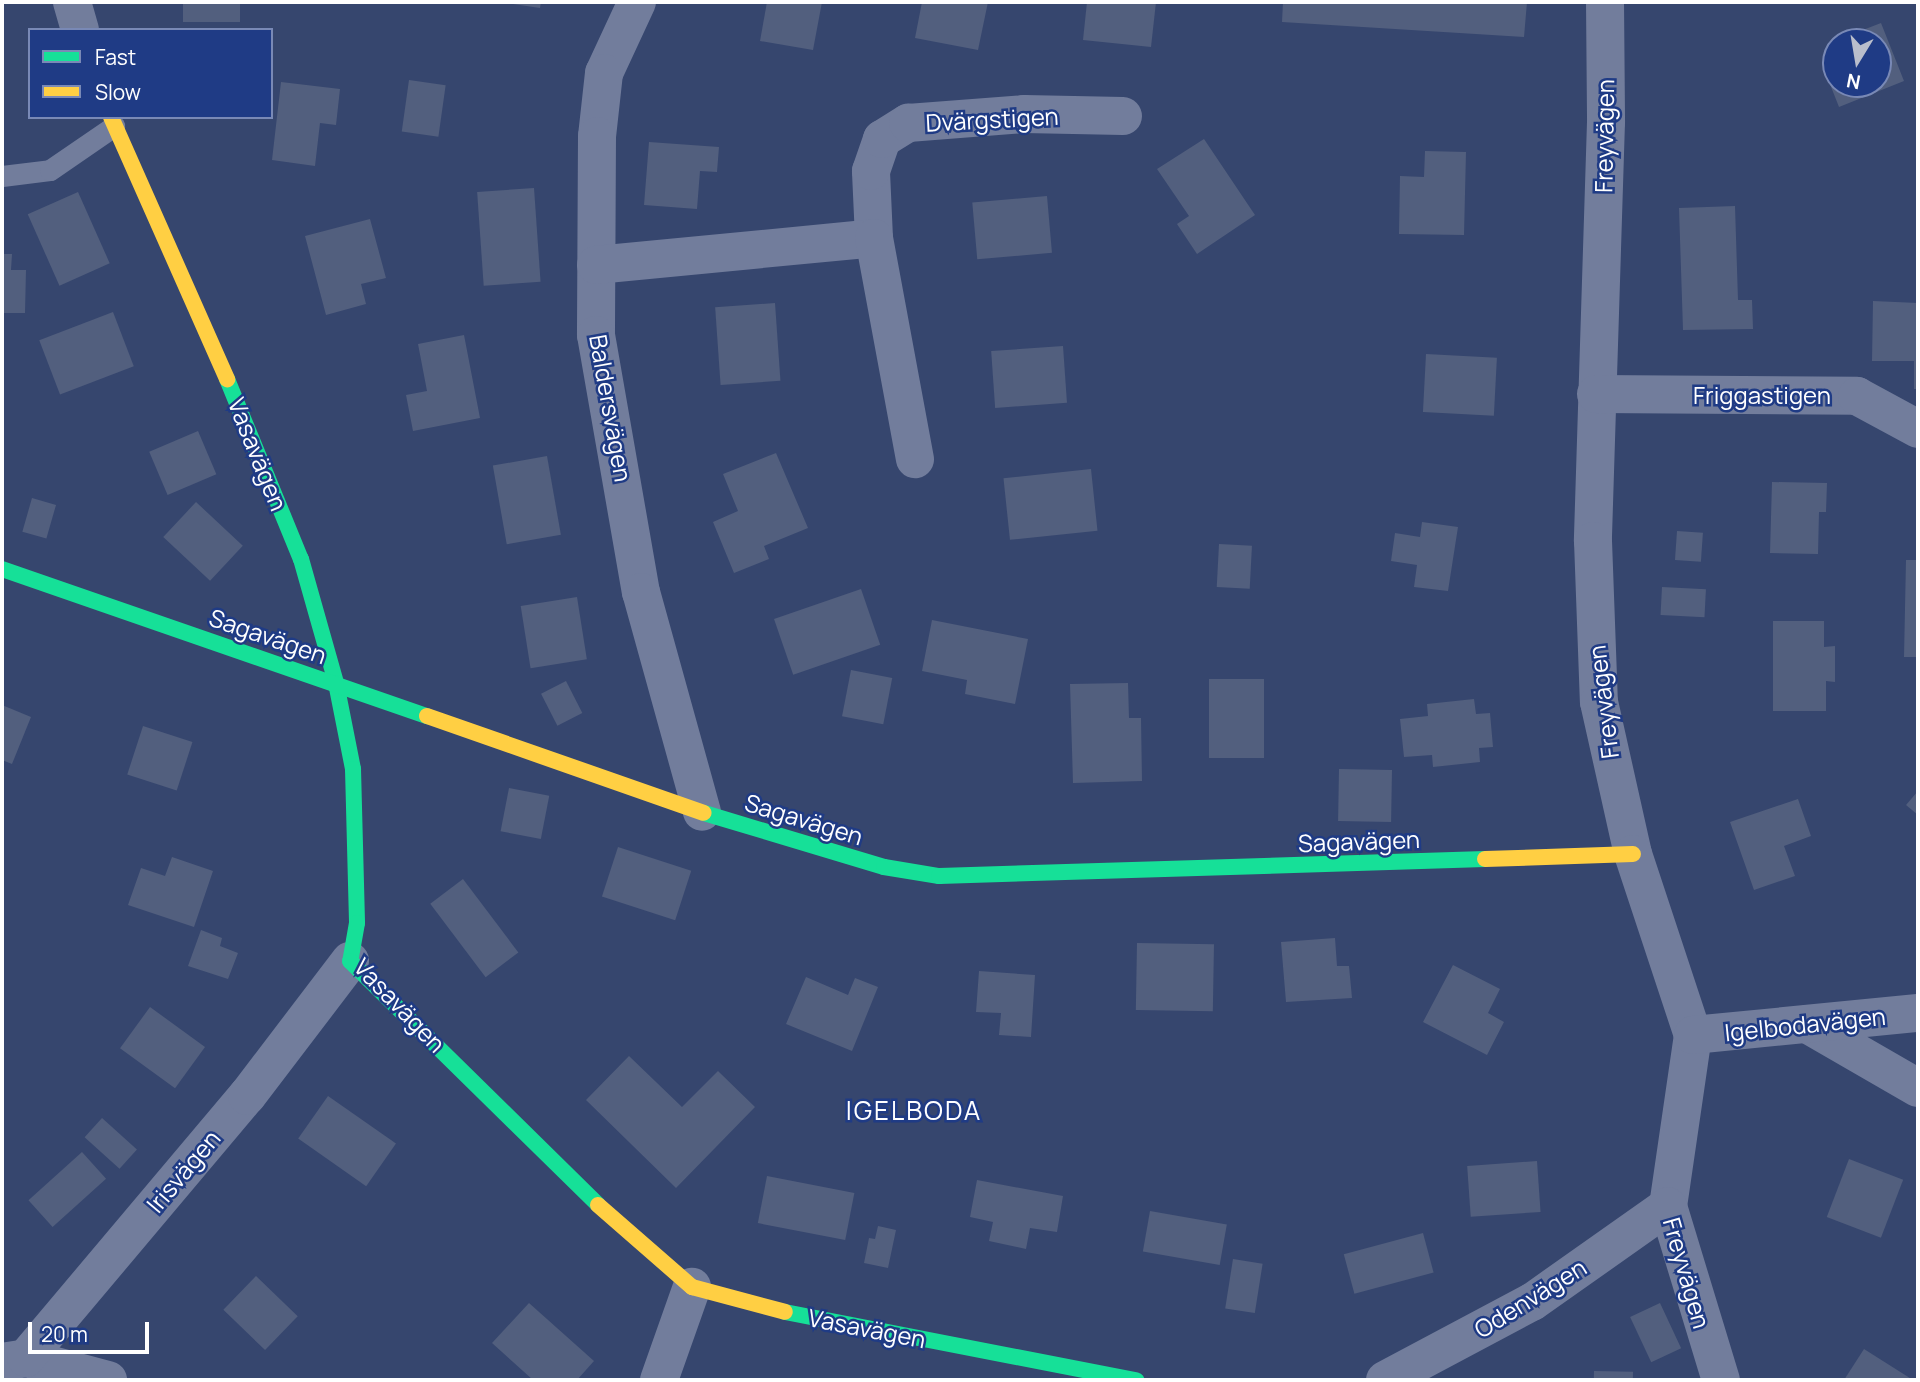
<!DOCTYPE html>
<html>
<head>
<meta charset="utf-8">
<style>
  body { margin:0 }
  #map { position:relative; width:1920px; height:1382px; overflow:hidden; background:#36466e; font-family:Manrope,sans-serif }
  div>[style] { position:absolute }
  .building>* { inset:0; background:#525f7e; transform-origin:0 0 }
  .lane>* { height:21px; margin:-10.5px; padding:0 10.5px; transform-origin:10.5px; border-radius:10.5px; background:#727d9c }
  .street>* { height:38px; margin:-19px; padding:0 19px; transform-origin:19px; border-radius:19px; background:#727d9c }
  .fast>* { height:16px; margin:-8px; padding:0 8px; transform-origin:8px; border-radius:8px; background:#16e098 }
  .slow>* { height:16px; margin:-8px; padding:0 8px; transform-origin:8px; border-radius:8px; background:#ffcf43 }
  span { translate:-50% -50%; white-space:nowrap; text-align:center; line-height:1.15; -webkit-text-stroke:5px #1f3b85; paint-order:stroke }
  .street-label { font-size:24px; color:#fff }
  .neighbourhood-label { font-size:26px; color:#fff; letter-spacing:2px }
  .frame { position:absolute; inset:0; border:4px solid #fff; pointer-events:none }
  .legend { position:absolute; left:28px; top:28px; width:245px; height:91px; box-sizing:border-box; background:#1f3b85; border:2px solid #7989b6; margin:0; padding:9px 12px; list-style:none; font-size:21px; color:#fff }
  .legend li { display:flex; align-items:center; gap:14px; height:35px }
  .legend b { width:35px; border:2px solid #7989b6 }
  .north { position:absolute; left:1822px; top:28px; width:70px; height:70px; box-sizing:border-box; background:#1f3b85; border:2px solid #7989b6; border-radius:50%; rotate:191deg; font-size:19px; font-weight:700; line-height:28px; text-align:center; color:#fff }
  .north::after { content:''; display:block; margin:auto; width:24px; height:32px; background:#b9becc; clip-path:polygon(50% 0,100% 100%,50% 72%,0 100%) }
  .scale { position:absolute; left:28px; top:1322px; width:121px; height:32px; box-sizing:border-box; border:4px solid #fff; border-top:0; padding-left:9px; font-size:21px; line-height:24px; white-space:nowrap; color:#fff; -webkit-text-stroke:5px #1f3b85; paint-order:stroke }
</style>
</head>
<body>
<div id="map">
  <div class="building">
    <i style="left:183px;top:2px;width:57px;height:20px"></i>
    <i style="clip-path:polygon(499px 2px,541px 2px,540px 8px)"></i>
    <i style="clip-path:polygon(767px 2px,822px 2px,813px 50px,760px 41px)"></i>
    <i style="clip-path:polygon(922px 2px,988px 2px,978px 50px,915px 38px)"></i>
    <i style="clip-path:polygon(1087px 2px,1156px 2px,1151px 47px,1083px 40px)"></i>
    <i style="clip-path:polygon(1283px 2px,1527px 2px,1524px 37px,1282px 22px)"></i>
    <i style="clip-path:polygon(1881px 23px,1904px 81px,1839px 107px,1822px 64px,1836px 58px,1836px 84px,1878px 84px,1878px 42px,1844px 42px,1842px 38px)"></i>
    <i style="left:409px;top:80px;width:37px;height:52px;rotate:8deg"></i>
    <i style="clip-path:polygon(281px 82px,340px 89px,336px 125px,320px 123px,315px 166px,272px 160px)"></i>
    <i style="clip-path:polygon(1204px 139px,1255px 215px,1197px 254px,1177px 224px,1189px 216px,1157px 169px)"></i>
    <i style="clip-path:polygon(649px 142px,719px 147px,717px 172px,700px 171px,697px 209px,644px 205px)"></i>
    <i style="clip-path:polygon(1425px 151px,1466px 152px,1464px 235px,1399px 234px,1400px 176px,1424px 177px)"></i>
    <i style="left:534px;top:188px;width:94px;height:57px;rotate:86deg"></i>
    <i style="left:78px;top:192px;width:78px;height:55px;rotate:66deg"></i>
    <i style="left:1047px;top:196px;width:57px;height:75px;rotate:85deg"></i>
    <i style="clip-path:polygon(1735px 206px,1738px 300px,1752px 300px,1753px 329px,1683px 330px,1679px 208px)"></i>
    <i style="clip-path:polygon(370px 219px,386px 278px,361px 284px,366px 304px,326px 315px,305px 236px)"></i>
    <i style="clip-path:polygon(2px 254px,12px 254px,11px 270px,26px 270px,25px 313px,2px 313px)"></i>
    <i style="clip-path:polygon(1873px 301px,1918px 303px,1918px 389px,1914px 389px,1914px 361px,1872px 361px)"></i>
    <i style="left:775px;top:303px;width:78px;height:60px;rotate:86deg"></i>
    <i style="left:113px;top:312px;width:58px;height:79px;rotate:69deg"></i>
    <i style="clip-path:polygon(464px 335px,480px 418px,413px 431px,406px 395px,427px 391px,418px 344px)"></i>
    <i style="left:1063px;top:346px;width:57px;height:72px;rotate:86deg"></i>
    <i style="left:1426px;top:354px;width:71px;height:58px;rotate:3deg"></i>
    <i style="left:198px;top:431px;width:47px;height:53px;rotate:67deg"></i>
    <i style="clip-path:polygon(776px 453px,808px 528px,764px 546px,769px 559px,734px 573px,713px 522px,738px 511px,723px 474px)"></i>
    <i style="left:547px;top:456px;width:80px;height:55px;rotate:80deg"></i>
    <i style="left:1091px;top:469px;width:62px;height:88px;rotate:84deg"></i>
    <i style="clip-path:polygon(1772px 482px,1827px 483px,1826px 512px,1819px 512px,1818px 554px,1770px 553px)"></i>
    <i style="left:32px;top:498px;width:25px;height:35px;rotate:16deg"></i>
    <i style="left:196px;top:502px;width:64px;height:48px;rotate:43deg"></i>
    <i style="clip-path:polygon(1422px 522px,1458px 527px,1448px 591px,1414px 587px,1417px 565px,1391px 561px,1395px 533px,1420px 537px)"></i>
    <i style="left:1677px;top:531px;width:26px;height:29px;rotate:4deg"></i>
    <i style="left:1219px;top:544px;width:33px;height:43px;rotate:3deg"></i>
    <i style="clip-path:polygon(1906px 560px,1918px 560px,1918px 657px,1904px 657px)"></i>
    <i style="left:1662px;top:587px;width:44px;height:28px;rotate:3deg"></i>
    <i style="left:861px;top:589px;width:59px;height:92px;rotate:71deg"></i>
    <i style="left:577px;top:597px;width:63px;height:57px;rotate:81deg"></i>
    <i style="clip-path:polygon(932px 620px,1028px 639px,1015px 704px,965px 694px,967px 680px,922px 671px)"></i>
    <i style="clip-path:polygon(1773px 621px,1824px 621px,1824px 647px,1835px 646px,1835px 682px,1826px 681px,1826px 711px,1773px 711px)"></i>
    <i style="left:851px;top:670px;width:42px;height:47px;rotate:11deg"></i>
    <i style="left:1209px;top:679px;width:55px;height:79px"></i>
    <i style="left:566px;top:681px;width:36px;height:28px;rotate:63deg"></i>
    <i style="clip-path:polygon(1128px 683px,1129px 718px,1141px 718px,1142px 781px,1073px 783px,1070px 684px)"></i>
    <i style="clip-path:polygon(1474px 699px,1476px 714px,1490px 713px,1493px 747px,1479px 748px,1480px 762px,1433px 767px,1432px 755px,1404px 757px,1400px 719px,1428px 716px,1427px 704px)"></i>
    <i style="clip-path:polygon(2px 705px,31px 717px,12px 764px,2px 760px)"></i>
    <i style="left:143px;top:726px;width:52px;height:51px;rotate:18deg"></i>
    <i style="left:1339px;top:769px;width:53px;height:52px;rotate:1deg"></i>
    <i style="left:509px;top:788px;width:41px;height:44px;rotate:11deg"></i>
    <i style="clip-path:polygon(1918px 791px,1918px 815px,1906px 805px)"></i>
    <i style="clip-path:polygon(1798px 799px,1811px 836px,1784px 846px,1795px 876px,1754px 890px,1730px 822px)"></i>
    <i style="left:618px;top:847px;width:77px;height:52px;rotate:18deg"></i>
    <i style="clip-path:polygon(172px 857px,213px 871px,194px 927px,128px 905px,141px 868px,165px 876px)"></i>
    <i style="left:463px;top:879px;width:92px;height:41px;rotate:53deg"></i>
    <i style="clip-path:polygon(201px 930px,222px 938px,220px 946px,238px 953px,228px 979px,188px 966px)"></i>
    <i style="clip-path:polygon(1335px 938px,1337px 966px,1349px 966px,1352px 998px,1286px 1002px,1281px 942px)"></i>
    <i style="left:1137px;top:943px;width:77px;height:67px;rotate:1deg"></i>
    <i style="clip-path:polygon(1453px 965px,1500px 989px,1488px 1013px,1504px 1022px,1487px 1055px,1423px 1022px)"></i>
    <i style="clip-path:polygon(979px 971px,1035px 975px,1031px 1037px,999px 1035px,1001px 1013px,976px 1012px)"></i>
    <i style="clip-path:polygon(806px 977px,848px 995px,855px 978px,878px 987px,852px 1051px,786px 1024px)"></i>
    <i style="left:150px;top:1007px;width:68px;height:51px;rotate:36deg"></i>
    <i style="clip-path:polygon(629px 1056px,682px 1107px,718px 1071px,755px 1107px,676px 1188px,586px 1100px)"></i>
    <i style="left:328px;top:1096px;width:83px;height:52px;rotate:35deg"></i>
    <i style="left:102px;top:1118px;width:47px;height:26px;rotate:42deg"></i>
    <i style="left:82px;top:1152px;width:36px;height:72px;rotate:48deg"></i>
    <i style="left:1849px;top:1159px;width:58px;height:62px;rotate:21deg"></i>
    <i style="left:1537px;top:1161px;width:51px;height:70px;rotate:86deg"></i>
    <i style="left:767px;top:1176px;width:89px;height:48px;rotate:11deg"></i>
    <i style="clip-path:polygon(977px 1180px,1063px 1196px,1057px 1232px,1030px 1228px,1026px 1249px,989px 1241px,993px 1222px,970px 1217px)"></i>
    <i style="left:1150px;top:1211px;width:78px;height:41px;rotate:10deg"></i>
    <i style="clip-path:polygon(878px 1226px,896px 1230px,888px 1268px,864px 1263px,869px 1238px,875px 1239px)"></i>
    <i style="left:1423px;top:1233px;width:41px;height:82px;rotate:75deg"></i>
    <i style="left:1233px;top:1259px;width:30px;height:50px;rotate:9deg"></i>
    <i style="left:256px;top:1276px;width:58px;height:47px;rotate:44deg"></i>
    <i style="clip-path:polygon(529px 1303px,594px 1361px,577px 1380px,533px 1380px,492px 1343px)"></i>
    <i style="left:1660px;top:1303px;width:50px;height:33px;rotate:65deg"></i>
    <i style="clip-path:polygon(1864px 1349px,1913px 1380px,1844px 1380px)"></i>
    <i style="left:1594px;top:1371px;width:39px;height:9px;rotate:1deg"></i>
  </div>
  <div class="lane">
    <i style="left:2px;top:176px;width:48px;rotate:-7.1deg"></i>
    <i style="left:50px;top:170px;width:78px;rotate:-34.5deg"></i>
  </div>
  <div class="street">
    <i style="left:72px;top:2px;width:29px;rotate:74deg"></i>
    <i style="left:637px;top:2px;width:78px;rotate:114.9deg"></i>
    <i style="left:604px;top:73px;width:63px;rotate:96.3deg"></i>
    <i style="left:597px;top:136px;width:199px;rotate:90.3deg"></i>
    <i style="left:596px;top:335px;width:261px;rotate:80.1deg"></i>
    <i style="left:641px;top:592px;width:228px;rotate:74.5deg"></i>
    <i style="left:1605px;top:2px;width:120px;rotate:89.5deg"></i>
    <i style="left:1606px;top:122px;width:419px;rotate:91.8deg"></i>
    <i style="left:1593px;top:541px;width:161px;rotate:87.9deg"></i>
    <i style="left:1599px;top:702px;width:156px;rotate:77.4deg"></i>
    <i style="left:1633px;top:854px;width:191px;rotate:71.7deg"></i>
    <i style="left:1693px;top:1035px;width:173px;rotate:98.3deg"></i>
    <i style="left:1668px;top:1206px;width:182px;rotate:73.1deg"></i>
    <i style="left:874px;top:238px;width:67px;rotate:-92.6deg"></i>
    <i style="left:871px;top:171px;width:34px;rotate:-71deg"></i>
    <i style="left:882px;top:139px;width:31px;rotate:-32deg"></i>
    <i style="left:908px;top:123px;width:116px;rotate:-4.4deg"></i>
    <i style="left:1024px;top:114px;width:99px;rotate:1.2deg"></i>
    <i style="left:596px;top:265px;width:279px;rotate:-5.5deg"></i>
    <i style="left:874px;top:238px;width:225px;rotate:79.5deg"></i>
    <i style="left:1596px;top:394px;width:261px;rotate:0.4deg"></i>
    <i style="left:1857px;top:396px;width:69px;rotate:28.4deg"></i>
    <i style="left:1807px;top:1024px;width:128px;rotate:30deg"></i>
    <i style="left:1693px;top:1035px;width:226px;rotate:-5.6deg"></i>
    <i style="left:26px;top:1358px;width:85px;rotate:15deg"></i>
    <i style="left:2px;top:1362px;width:24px;rotate:-9deg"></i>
    <i style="left:26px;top:1358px;width:343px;rotate:-49.9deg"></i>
    <i style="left:247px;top:1096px;width:170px;rotate:-52.7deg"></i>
    <i style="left:659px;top:1380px;width:99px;rotate:-70.5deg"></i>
    <i style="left:1385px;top:1380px;width:166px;rotate:-28deg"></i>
    <i style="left:1532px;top:1302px;width:166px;rotate:-35.2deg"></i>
  </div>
  <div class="fast">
    <i style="left:227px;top:379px;width:195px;rotate:67.7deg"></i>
    <i style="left:301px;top:559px;width:129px;rotate:74.2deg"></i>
    <i style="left:336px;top:683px;width:88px;rotate:78.8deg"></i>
    <i style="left:353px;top:769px;width:154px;rotate:88.5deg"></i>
    <i style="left:357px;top:923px;width:39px;rotate:100deg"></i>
    <i style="left:350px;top:961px;width:348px;rotate:44.5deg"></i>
    <i style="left:2px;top:569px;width:450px;rotate:19.1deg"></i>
    <i style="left:704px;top:813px;width:188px;rotate:16.7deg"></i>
    <i style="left:884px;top:867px;width:56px;rotate:9.3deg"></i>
    <i style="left:939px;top:876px;width:546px;rotate:-1.78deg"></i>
    <i style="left:785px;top:1312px;width:358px;rotate:11deg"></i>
  </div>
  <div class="slow">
    <i style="left:111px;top:117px;width:287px;rotate:66.1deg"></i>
    <i style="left:427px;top:716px;width:293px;rotate:19.3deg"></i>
    <i style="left:1485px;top:859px;width:148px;rotate:-1.9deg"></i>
    <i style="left:598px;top:1205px;width:125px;rotate:41.1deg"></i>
    <i style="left:692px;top:1287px;width:96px;rotate:15deg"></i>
  </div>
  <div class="street-label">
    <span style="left:992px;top:119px;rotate:-3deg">Dvärgstigen</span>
    <span style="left:1604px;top:136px;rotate:-89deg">Freyvägen</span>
    <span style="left:1762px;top:395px">Friggastigen</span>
    <span style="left:611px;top:408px;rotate:80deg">Baldersvägen</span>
    <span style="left:258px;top:454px;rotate:68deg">Vasavägen</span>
    <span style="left:268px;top:636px;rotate:19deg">Sagavägen</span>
    <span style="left:1603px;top:702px;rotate:-97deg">Freyvägen</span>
    <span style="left:804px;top:819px;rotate:17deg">Sagavägen</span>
    <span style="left:1359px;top:841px;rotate:-2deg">Sagavägen</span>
    <span style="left:400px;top:1005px;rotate:46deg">Vasavägen</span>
    <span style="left:1805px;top:1024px;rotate:-6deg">Igelbodavägen</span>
    <span style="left:183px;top:1171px;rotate:-50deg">Irisvägen</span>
    <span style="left:1687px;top:1273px;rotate:74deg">Freyvägen</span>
    <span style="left:1530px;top:1298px;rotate:-32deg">Odenvägen</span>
    <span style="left:867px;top:1328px;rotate:11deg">Vasavägen</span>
  </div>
  <div class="neighbourhood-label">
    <span style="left:914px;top:1111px">IGELBODA</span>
  </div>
  <div class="frame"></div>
  <ul class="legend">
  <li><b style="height:9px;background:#16e098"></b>Fast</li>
  <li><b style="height:9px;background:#ffcf43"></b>Slow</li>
  </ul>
  <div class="north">N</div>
  <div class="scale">20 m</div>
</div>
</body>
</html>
